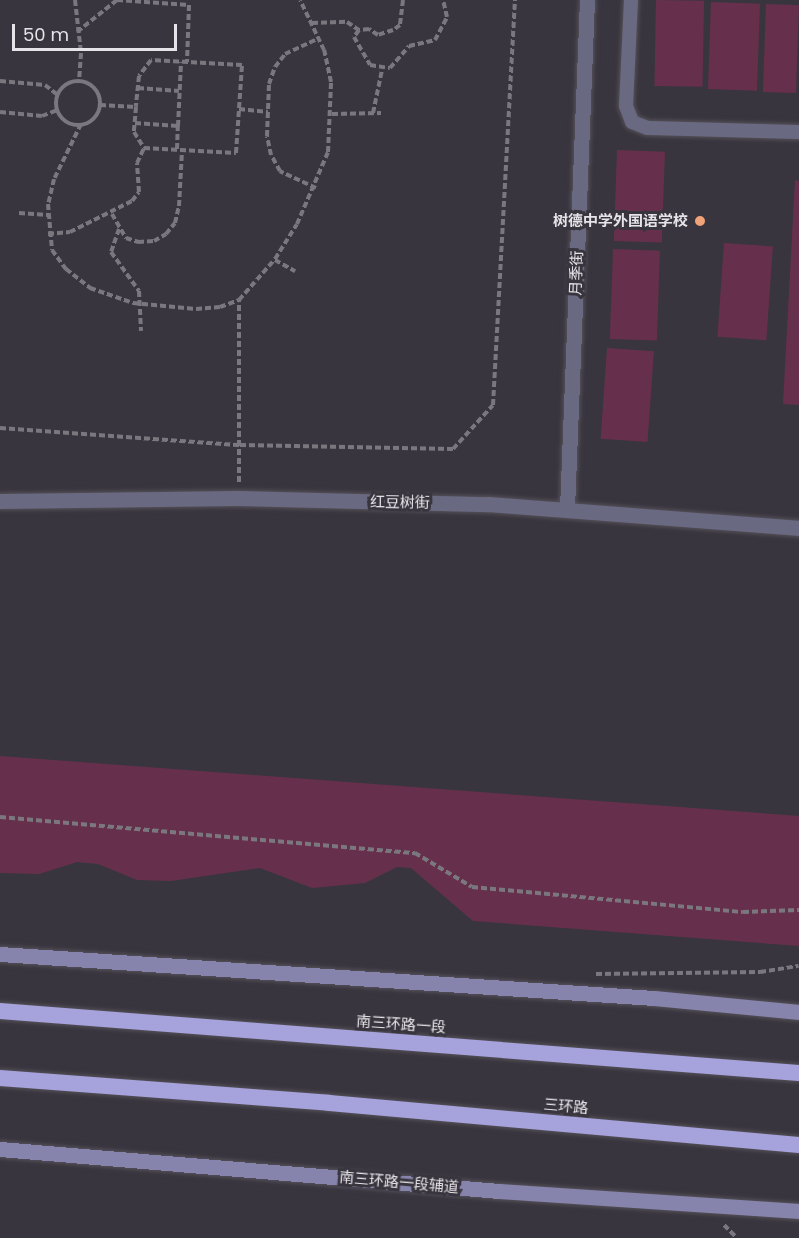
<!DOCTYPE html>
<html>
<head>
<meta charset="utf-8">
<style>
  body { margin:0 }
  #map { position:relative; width:799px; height:1238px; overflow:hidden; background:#39353e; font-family:Poppins,"Noto Sans SC",sans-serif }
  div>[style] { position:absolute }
  .green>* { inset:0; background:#66304d; transform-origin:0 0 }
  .path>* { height:4px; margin-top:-2px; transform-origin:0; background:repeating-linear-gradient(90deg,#7b777f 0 6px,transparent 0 9px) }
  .path>.ring { margin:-2px; padding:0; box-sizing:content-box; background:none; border:4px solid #7b777f; border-radius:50% }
  .roads { filter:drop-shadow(0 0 2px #555159) drop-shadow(0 0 2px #555159) }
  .service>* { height:14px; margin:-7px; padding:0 7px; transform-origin:7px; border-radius:7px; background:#6a6982 }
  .minor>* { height:15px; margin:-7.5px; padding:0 7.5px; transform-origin:7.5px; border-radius:7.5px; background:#6a6982 }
  .secondary>* { height:15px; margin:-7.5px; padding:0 7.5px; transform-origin:7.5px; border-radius:7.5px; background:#8684ac }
  .trunk>* { height:16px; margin:-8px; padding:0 8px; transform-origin:8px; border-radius:8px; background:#a6a2db }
  .dots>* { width:16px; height:16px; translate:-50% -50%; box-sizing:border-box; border:3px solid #39353e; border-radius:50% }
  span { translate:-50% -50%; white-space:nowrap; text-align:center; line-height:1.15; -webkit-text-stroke:6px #39353e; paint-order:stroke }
  .poi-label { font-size:15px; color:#e6e3e9; font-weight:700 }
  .right { translate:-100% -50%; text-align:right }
  .street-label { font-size:15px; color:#e6e3e9 }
  .scale { position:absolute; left:12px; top:24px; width:165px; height:27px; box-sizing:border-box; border:3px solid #e6e3e9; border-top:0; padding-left:8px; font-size:18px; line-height:21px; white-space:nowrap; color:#e6e3e9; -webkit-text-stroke:4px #39353e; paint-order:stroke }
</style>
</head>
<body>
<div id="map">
  <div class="green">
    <i style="left:656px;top:0;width:48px;height:86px;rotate:1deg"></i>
    <i style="left:711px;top:2px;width:49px;height:87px;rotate:2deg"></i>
    <i style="left:766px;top:4px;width:33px;height:88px;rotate:2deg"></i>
    <i style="left:617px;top:150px;width:48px;height:91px;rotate:2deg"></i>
    <i style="clip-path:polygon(795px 180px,799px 181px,799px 405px,783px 404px)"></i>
    <i style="left:724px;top:243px;width:49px;height:94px;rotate:4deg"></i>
    <i style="left:613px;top:249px;width:47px;height:90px;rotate:2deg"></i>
    <i style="left:607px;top:348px;width:47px;height:91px;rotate:4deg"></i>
    <i style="clip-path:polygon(0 756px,799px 816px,799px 946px,473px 921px,411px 868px,397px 867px,365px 883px,312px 888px,260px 868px,171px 881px,137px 880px,98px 864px,77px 862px,39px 874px,0 873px)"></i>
  </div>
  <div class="path">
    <i style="left:75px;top:0;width:53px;rotate:83.5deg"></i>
    <i style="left:81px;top:53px;width:28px;rotate:94deg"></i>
    <i style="left:403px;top:0;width:25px;rotate:97deg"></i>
    <i style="left:400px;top:25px;width:9px;rotate:144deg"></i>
    <i style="left:393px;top:30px;width:16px;rotate:162deg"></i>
    <i style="left:378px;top:35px;width:11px;rotate:-146deg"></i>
    <i style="left:369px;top:29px;width:10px;rotate:174deg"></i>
    <i style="left:359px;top:30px;width:9px;rotate:126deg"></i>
    <i style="left:354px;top:37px;width:32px;rotate:60deg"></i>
    <i style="left:370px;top:65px;width:20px;rotate:9deg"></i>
    <i style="left:390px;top:68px;width:29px;rotate:-49deg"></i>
    <i style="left:409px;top:46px;width:27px;rotate:-13deg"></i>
    <i style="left:435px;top:40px;width:26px;rotate:-62deg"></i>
    <i style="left:447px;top:17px;width:17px;rotate:-103deg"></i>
    <i style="left:312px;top:23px;width:35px;rotate:-2deg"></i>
    <i style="left:347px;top:22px;width:14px;rotate:34deg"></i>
    <i style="left:77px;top:32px;width:51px;rotate:-38.7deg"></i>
    <i style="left:117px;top:0;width:72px;rotate:4deg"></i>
    <i style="left:189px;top:5px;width:57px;rotate:92deg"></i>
    <i style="left:0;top:81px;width:45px;rotate:5.1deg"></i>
    <i style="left:45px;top:85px;width:16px;rotate:38deg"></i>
    <i class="ring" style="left:56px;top:81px;width:40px;height:40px"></i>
    <i style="left:138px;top:88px;width:41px;rotate:4.2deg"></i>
    <i style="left:100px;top:105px;width:36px;rotate:3deg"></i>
    <i style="left:136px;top:107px;width:25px;rotate:95deg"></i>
    <i style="left:134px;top:132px;width:19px;rotate:58deg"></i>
    <i style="left:144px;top:148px;width:92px;rotate:3.1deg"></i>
    <i style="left:236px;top:153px;width:88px;rotate:-86.1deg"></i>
    <i style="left:242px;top:65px;width:91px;rotate:-176.9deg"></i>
    <i style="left:151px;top:60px;width:20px;rotate:127deg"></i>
    <i style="left:139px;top:76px;width:31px;rotate:96deg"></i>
    <i style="left:239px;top:109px;width:29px;rotate:6deg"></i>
    <i style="left:0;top:112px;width:42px;rotate:5.4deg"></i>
    <i style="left:42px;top:116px;width:17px;rotate:-21deg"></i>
    <i style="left:373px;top:113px;width:44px;rotate:-78.2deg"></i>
    <i style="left:332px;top:114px;width:49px;rotate:-1.2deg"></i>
    <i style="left:135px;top:123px;width:43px;rotate:4deg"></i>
    <i style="left:178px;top:126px;width:64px;rotate:-87.3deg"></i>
    <i style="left:81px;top:124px;width:61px;rotate:116.1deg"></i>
    <i style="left:54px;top:179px;width:26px;rotate:103deg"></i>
    <i style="left:48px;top:204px;width:46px;rotate:85deg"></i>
    <i style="left:52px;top:250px;width:24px;rotate:54deg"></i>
    <i style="left:66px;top:269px;width:31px;rotate:38deg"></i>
    <i style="left:90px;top:288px;width:46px;rotate:19.2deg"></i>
    <i style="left:133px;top:303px;width:63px;rotate:5.4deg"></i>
    <i style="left:196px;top:309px;width:24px;rotate:-5deg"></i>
    <i style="left:220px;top:307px;width:20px;rotate:-20deg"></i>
    <i style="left:177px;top:149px;width:23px;rotate:-88deg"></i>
    <i style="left:316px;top:188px;width:40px;rotate:-155deg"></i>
    <i style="left:280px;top:171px;width:18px;rotate:-119deg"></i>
    <i style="left:271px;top:155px;width:19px;rotate:-102deg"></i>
    <i style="left:267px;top:136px;width:52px;rotate:-87.8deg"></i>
    <i style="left:269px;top:84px;width:18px;rotate:-71deg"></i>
    <i style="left:275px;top:67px;width:16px;rotate:-52deg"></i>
    <i style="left:285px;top:54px;width:38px;rotate:-25deg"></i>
    <i style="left:19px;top:213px;width:29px;rotate:4deg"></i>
    <i style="left:112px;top:214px;width:28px;rotate:60deg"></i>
    <i style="left:126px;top:238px;width:13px;rotate:18deg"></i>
    <i style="left:138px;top:242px;width:16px;rotate:-4deg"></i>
    <i style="left:154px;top:241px;width:14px;rotate:-30deg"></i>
    <i style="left:166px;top:234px;width:14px;rotate:-51deg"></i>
    <i style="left:175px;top:223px;width:17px;rotate:-77deg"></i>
    <i style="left:179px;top:206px;width:56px;rotate:-86.9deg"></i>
    <i style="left:119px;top:229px;width:24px;rotate:109deg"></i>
    <i style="left:111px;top:252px;width:48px;rotate:54.3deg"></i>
    <i style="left:139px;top:291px;width:40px;rotate:87.1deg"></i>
    <i style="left:48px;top:234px;width:22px;rotate:-5deg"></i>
    <i style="left:70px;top:232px;width:69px;rotate:-26.6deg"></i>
    <i style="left:132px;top:201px;width:11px;rotate:-52deg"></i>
    <i style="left:139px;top:192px;width:29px;rotate:-94deg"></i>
    <i style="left:137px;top:163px;width:17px;rotate:-65deg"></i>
    <i style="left:275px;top:260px;width:23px;rotate:29deg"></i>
    <i style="left:0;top:428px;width:241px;rotate:4.1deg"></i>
    <i style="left:240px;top:445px;width:213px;rotate:1.1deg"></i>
    <i style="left:453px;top:449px;width:59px;rotate:-47.7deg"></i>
    <i style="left:493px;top:405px;width:406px;rotate:-86.9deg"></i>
    <i style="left:239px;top:482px;width:182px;rotate:-90deg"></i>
    <i style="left:239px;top:300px;width:55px;rotate:-48.7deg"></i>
    <i style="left:275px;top:259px;width:41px;rotate:-57.8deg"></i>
    <i style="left:297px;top:224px;width:78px;rotate:-66.7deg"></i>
    <i style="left:328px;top:152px;width:70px;rotate:-87.5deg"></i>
    <i style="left:331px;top:82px;width:33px;rotate:-102deg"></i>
    <i style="left:324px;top:50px;width:55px;rotate:-115.6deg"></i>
    <i style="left:0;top:817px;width:417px;rotate:5deg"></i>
    <i style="left:415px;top:853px;width:66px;rotate:30.8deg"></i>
    <i style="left:472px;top:887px;width:272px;rotate:5.3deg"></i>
    <i style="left:743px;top:912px;width:56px;rotate:-2deg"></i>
    <i style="left:596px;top:974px;width:164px;rotate:-0.7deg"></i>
    <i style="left:760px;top:972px;width:39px;rotate:-9deg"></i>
    <i style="left:724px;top:1225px;width:18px;rotate:45deg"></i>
  </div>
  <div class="roads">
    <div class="service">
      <i style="left:631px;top:0;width:106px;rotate:92.7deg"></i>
      <i style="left:626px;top:106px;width:17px;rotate:69deg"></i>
      <i style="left:632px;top:122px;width:17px;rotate:21deg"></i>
      <i style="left:648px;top:128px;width:151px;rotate:1.5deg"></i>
    </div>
    <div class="minor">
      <i style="left:0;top:501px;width:238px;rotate:-0.7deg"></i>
      <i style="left:238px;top:498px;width:251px;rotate:1.4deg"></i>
      <i style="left:489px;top:504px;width:311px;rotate:4.4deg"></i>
      <i style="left:567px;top:509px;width:509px;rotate:-87.75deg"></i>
    </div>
    <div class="secondary">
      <i style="left:0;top:954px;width:655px;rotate:3.85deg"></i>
      <i style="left:654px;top:998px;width:146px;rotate:5.5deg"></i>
      <i style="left:0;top:1149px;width:501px;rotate:4.81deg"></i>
      <i style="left:499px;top:1191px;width:301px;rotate:3.8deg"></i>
    </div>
    <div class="trunk">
      <i style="left:0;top:1011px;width:801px;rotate:4.44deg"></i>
      <i style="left:0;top:1078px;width:330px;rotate:4.3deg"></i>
      <i style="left:329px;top:1103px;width:472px;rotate:5.1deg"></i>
    </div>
  </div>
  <div class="dots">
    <i style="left:700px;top:221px;background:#f0a278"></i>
  </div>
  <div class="poi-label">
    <span class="right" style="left:688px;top:221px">树德中学外国语学校</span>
  </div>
  <div class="street-label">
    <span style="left:576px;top:273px;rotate:-88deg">月季街</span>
    <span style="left:400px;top:502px;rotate:1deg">红豆树街</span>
    <span style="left:401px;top:1024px;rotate:4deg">南三环路一段</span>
    <span style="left:566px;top:1106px;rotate:5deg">三环路</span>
    <span style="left:399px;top:1182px;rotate:5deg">南三环路一段辅道</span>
  </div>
  <div class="scale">50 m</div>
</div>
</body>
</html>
